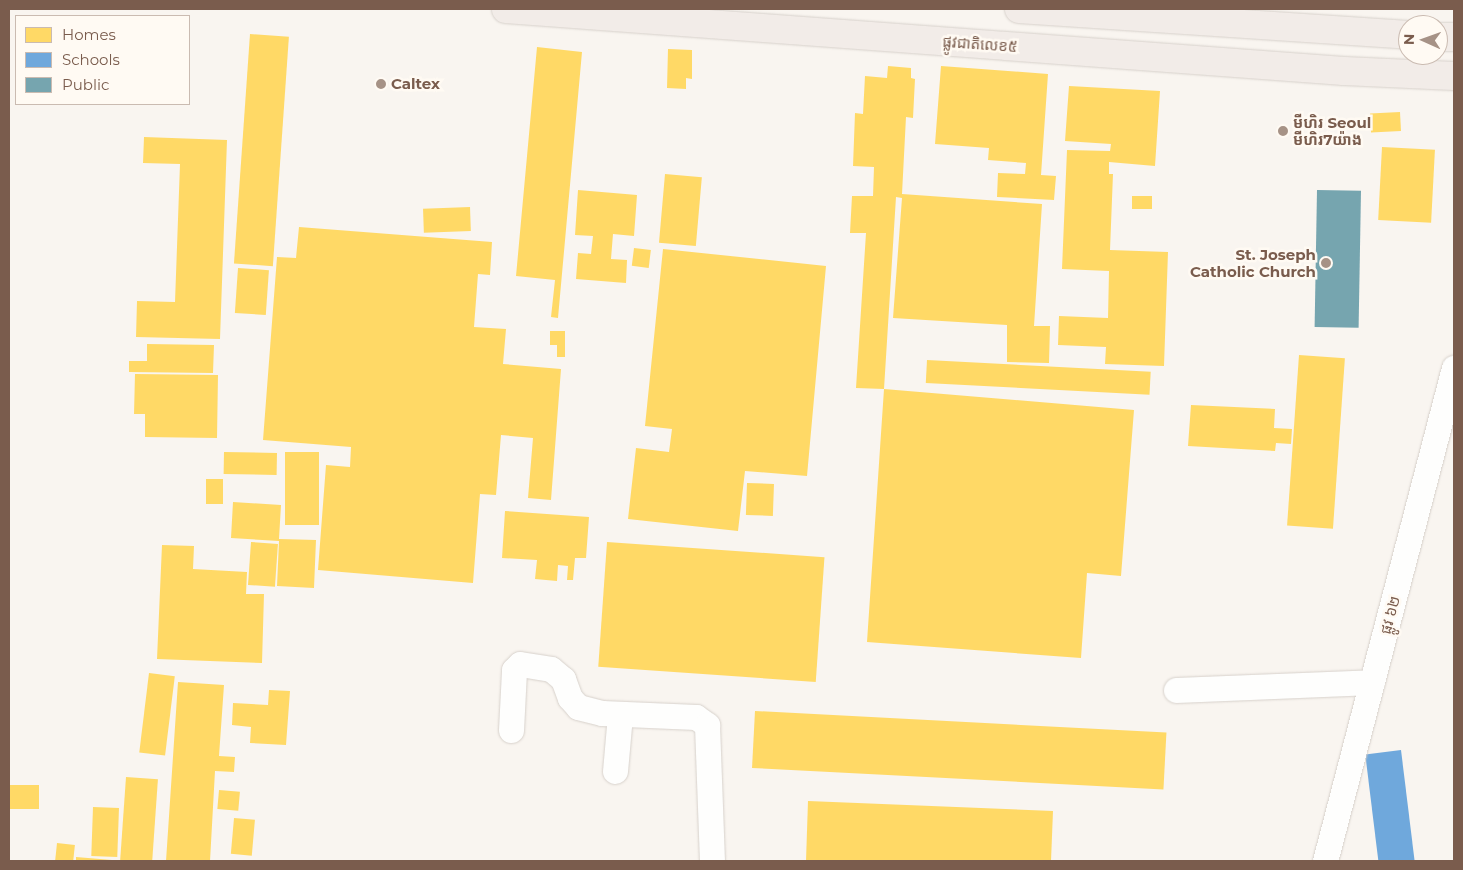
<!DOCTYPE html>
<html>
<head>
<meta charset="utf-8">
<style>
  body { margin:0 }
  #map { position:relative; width:1463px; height:870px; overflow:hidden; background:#f9f5f0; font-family:Montserrat,"Noto Sans Khmer",sans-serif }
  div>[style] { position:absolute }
  .homes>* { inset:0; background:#ffd966; transform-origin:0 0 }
  .schools>* { inset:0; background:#6fa8dc; transform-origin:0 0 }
  .public>* { inset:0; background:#76a5af; transform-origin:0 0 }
  .roads { filter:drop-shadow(0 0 1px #d7d1cb) drop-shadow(0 0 1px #d7d1cb) }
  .minor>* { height:25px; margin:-12.5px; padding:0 12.5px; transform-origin:12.5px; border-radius:12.5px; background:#fefefd }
  .trunk>* { height:28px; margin:-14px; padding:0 14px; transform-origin:14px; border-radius:14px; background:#f2ece8 }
  .dots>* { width:14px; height:14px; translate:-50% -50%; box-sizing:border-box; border:2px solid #fffaf3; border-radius:50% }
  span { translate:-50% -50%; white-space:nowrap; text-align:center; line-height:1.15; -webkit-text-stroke:5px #fffaf3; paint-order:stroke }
  .street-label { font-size:15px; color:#7a5c4d }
  .poi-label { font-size:15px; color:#7a5c4d; font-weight:700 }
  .left { translate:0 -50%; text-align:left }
  .right { translate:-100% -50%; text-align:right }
  .frame { position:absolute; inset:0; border:10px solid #7a5c4d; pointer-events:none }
  .legend { position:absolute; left:15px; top:15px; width:175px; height:90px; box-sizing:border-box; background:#fffaf3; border:1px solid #cabbb1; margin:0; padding:6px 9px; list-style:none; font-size:15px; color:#7a5c4d }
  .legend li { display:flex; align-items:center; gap:10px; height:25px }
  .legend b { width:25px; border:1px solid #cabbb1 }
  .north { position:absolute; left:1398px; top:15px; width:50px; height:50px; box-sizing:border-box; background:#fffaf3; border:1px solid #cabbb1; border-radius:50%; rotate:272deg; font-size:14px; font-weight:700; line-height:20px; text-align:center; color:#7a5c4d }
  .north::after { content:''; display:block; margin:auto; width:18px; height:22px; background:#a69286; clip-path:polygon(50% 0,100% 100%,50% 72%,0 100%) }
</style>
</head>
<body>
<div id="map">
  <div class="homes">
    <i style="left:250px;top:34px;width:39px;height:230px;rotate:4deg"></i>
    <i style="clip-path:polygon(537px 47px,582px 52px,558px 318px,551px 317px,555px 280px,516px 276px)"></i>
    <i style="clip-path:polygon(668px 49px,692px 50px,692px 79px,686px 78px,686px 89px,667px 88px)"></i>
    <i style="clip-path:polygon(888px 66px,911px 68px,911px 78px,915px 79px,913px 118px,906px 117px,902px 194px,1042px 204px,1034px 326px,1050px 326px,1049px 363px,1007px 362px,1007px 325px,893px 318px,902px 198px,896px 197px,884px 389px,856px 388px,866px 233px,850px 233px,852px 196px,873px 196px,874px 167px,853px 166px,855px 113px,863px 114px,865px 76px,887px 78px)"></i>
    <i style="clip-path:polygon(941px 66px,1048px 74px,1041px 175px,1056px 176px,1054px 200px,997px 197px,998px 173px,1025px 174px,1026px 163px,988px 160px,989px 148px,935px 144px)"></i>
    <i style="clip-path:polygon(1069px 86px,1160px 91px,1155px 166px,1109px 162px,1109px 174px,1113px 174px,1110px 250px,1168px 252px,1164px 366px,1105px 364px,1106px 347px,1058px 345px,1059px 316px,1108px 318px,1109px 271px,1062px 269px,1067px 150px,1110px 151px,1111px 144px,1065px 141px)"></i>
    <i style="left:1400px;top:112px;width:19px;height:30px;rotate:87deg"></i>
    <i style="clip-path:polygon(144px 137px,227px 140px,220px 339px,136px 337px,137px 301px,175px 302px,180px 164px,143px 163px)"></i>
    <i style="left:1382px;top:147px;width:53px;height:73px;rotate:3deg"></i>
    <i style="left:665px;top:174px;width:37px;height:69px;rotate:5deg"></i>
    <i style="clip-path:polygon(578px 190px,637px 195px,634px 236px,613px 234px,611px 259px,627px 260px,626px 283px,576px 279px,578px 253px,591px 254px,593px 236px,575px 235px)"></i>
    <i style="left:1132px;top:196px;width:20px;height:13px"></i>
    <i style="left:470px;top:207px;width:24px;height:47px;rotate:88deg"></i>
    <i style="clip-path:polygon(299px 227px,492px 242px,490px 275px,478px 274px,474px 327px,506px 329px,503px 364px,561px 369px,551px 500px,528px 498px,533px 438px,501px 435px,496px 495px,480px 494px,473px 583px,318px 570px,326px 465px,350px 467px,351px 447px,263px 440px,277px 257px,296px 258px)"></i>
    <i style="left:634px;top:248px;width:17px;height:18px;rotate:7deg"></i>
    <i style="clip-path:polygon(663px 249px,826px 266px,807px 476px,745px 471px,738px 531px,628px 519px,636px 448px,669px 452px,672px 429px,645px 426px)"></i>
    <i style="left:238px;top:268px;width:31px;height:45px;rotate:4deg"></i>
    <i style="clip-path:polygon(550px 331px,565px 331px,565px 357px,557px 357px,557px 345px,550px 345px)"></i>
    <i style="clip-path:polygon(147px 344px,214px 345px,213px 373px,129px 372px,129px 361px,147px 361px)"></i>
    <i style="left:1299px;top:355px;width:46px;height:171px;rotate:4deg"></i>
    <i style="left:927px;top:360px;width:224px;height:23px;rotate:3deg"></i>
    <i style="clip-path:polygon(135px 374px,218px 375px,217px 438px,145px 437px,145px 414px,134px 414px)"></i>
    <i style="clip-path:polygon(884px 389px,1134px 410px,1121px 576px,1087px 573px,1081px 658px,867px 642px)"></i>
    <i style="clip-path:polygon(1191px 405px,1275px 409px,1274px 428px,1292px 429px,1291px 444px,1276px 443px,1275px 451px,1188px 446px)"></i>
    <i style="left:224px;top:452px;width:53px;height:22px;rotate:1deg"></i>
    <i style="left:319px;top:452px;width:73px;height:34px;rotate:90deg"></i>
    <i style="left:223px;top:479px;width:25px;height:17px;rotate:90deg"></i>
    <i style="left:747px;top:483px;width:27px;height:32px;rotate:2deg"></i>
    <i style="clip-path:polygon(233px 502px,281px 505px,279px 539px,316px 540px,314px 588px,277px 586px,279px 541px,231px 538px)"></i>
    <i style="clip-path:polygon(505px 511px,589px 517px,586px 558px,575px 558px,573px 580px,567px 580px,568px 566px,558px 565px,557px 581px,535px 579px,537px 560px,502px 558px)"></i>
    <i style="left:251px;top:542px;width:27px;height:43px;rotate:4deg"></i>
    <i style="left:607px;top:542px;width:218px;height:125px;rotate:4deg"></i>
    <i style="clip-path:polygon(162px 545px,194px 546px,193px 569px,247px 572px,246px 594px,264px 594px,262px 663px,157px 659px)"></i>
    <i style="left:149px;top:673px;width:26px;height:80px;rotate:7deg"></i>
    <i style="clip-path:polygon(178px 682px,224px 685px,219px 756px,235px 757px,234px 772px,215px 771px,210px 861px,166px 861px)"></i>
    <i style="clip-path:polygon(269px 690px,290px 691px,286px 745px,250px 743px,251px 727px,232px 725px,233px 703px,268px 705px)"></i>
    <i style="left:755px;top:711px;width:412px;height:57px;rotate:3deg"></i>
    <i style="left:126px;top:777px;width:32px;height:84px;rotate:4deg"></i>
    <i style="left:9px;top:785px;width:30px;height:24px"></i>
    <i style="left:219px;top:790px;width:21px;height:19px;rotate:5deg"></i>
    <i style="clip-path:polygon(808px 801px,1053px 811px,1051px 861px,806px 861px)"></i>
    <i style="left:93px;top:807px;width:26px;height:49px;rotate:2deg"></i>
    <i style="left:234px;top:818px;width:21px;height:36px;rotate:5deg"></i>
    <i style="left:57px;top:843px;width:18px;height:18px;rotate:6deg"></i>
    <i style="clip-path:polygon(76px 857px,112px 860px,112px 861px,76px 861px)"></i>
  </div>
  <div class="schools">
    <i style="left:1401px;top:750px;width:112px;height:36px;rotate:83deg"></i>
  </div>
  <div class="public">
    <i style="left:1317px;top:190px;width:44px;height:137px;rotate:1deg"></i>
  </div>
  <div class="roads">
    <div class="minor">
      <i style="left:1176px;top:690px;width:196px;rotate:-2.3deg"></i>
      <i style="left:511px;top:730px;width:60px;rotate:-87.1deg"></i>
      <i style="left:514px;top:670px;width:8px;rotate:-45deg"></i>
      <i style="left:520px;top:664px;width:31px;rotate:9deg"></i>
      <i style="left:551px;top:669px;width:16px;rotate:40deg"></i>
      <i style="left:563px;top:679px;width:20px;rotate:70deg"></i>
      <i style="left:570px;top:698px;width:12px;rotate:48deg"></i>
      <i style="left:578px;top:707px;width:25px;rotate:14deg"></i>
      <i style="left:602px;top:713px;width:94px;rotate:2.4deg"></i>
      <i style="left:696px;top:717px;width:14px;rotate:36deg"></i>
      <i style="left:707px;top:725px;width:136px;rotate:87.9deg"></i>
      <i style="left:615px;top:771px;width:56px;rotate:-84.9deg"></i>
      <i style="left:1325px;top:861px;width:510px;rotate:-75.34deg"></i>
    </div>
    <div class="trunk">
      <i style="left:506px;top:9px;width:840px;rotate:4.23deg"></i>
      <i style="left:1344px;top:71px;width:110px;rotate:2.6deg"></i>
      <i style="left:1019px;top:9px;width:390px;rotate:3.8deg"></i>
      <i style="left:1438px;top:37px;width:16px"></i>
    </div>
  </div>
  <div class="dots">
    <i style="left:381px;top:84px;background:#a69286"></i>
    <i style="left:1283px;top:131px;background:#a69286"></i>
    <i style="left:1326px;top:263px;background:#a69286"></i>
  </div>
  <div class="street-label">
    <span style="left:980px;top:44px;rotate:4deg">ផ្លូវជាតិលេខ៥</span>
    <span style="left:1390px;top:615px;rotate:-75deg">ផ្លូវ ៦២</span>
  </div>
  <div class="poi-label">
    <span class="left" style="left:391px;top:84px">Caltex</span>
    <span class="left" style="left:1293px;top:131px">មីហិរ Seoul<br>មីហិរ7យ៉ាង</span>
    <span class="right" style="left:1316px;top:263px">St. Joseph<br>Catholic Church</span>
  </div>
  <div class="frame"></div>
  <ul class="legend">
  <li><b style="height:14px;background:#ffd966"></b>Homes</li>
  <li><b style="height:14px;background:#6fa8dc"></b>Schools</li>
  <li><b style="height:14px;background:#76a5af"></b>Public</li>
  </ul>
  <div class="north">N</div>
</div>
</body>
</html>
